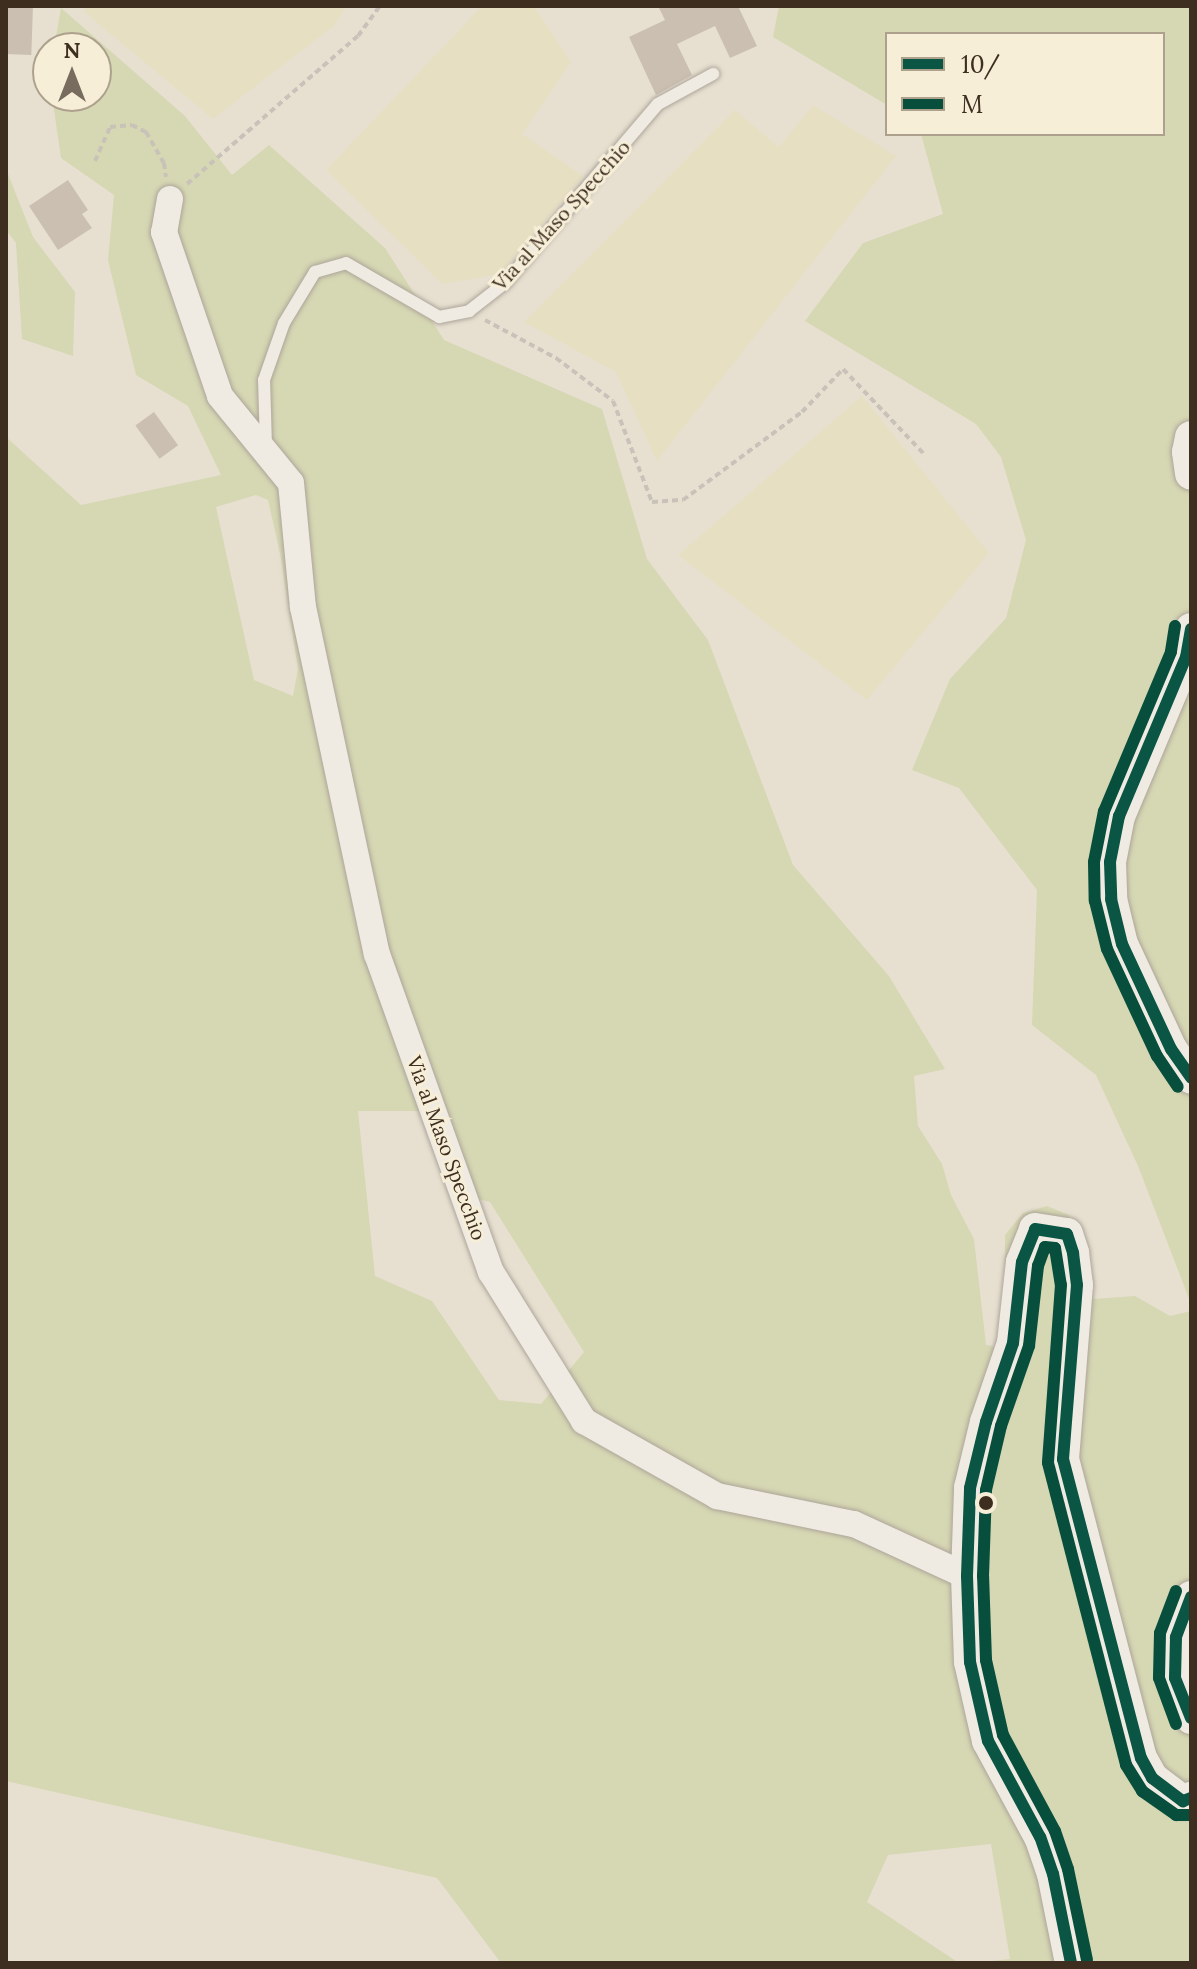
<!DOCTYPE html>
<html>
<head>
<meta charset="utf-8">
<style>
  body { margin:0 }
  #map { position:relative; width:1197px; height:1969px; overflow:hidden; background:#e7e0d1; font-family:Lora,serif }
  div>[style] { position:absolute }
  .farmland>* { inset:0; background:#e6dfc2 }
  .green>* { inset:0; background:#d6d7b3 }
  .building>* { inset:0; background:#cbbfb2; transform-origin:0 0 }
  .path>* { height:4px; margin-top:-2px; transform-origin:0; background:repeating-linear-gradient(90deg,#c8c2b9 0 6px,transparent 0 10px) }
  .roads { filter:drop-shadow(0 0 2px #ada599) drop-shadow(0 0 2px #ada599) }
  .service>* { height:12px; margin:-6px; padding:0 6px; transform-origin:6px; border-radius:6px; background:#efebe3 }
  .minor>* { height:26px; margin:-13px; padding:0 13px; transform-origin:13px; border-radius:13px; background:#efebe3 }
  .tertiary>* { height:32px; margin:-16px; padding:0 16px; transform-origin:16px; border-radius:16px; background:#efebe3 }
  .bus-1>* { height:12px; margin:-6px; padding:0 6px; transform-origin:6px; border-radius:6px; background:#0a5543 }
  .bus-2>* { height:12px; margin:-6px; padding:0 6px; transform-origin:6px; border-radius:6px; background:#074e3c }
  .dots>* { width:22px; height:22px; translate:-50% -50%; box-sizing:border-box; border:4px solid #f7eed8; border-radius:50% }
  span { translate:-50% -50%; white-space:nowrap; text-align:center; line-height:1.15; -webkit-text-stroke:6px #f7eed8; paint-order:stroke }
  .street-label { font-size:20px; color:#3d2e20 }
  .frame { position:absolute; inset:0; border:8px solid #3d2e20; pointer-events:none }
  .legend { position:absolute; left:885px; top:32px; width:280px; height:104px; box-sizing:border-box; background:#f7eed8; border:2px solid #ada18e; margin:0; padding:10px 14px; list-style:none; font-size:24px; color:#3d2e20 }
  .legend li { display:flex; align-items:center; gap:16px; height:40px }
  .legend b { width:40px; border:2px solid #ada18e }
  .north { position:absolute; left:32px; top:32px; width:80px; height:80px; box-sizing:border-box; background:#f7eed8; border:2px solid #ada18e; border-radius:50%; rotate:0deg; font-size:22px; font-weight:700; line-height:32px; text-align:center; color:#3d2e20 }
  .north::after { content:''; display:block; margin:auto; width:28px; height:36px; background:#786c5e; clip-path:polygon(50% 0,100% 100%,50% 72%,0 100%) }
</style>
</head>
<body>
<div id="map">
  <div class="farmland">
    <i style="clip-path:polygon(87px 6px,346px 6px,335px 25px,213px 119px,83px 11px)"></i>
    <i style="clip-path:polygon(482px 6px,534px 6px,571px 62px,522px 134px,583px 176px,500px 274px,442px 284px,326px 170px)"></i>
    <i style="clip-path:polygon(813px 105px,896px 156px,657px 461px,616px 372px,524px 322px,735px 110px,779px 147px)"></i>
    <i style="clip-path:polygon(862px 396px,989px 553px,867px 700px,678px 555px)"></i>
  </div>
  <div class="green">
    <i style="clip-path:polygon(779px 6px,1191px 6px,1191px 1304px,1138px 1166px,1096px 1075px,1032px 1025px,1037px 890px,959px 788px,912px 770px,950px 679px,1006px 618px,1026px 540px,1001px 457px,976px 424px,805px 321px,863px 243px,943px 214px,921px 134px,1163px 134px,1163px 34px,887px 34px,887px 105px,773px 37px)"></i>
    <i style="clip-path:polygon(evenodd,61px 8px,185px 116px,232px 175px,269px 145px,385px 248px,444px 340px,602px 409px,647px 559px,708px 640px,793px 865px,889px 976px,945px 1069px,914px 1076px,918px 1126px,942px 1164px,951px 1195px,974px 1239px,986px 1345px,998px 1347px,1005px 1281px,1005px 1235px,1023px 1213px,1047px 1206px,1069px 1215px,1082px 1240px,1091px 1267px,1093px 1299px,1135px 1296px,1170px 1316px,1191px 1311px,1191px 1963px,972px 1963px,1010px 1959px,991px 1844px,888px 1855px,867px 1902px,959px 1963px,501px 1963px,437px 1878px,6px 1781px,6px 437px,81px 505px,221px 475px,188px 406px,136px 375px,108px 260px,114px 195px,61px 158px,52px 96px,96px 96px,96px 48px,54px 48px,61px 8px,256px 495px,268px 500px,280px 553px,298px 669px,293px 696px,254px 680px,216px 507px,256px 495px,61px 8px,358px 1111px,446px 1111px,478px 1199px,490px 1202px,584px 1352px,541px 1404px,499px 1400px,432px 1301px,375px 1276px,358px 1111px)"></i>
    <i style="clip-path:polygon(6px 169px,33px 237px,75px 292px,73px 356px,22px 339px,16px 243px,6px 230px)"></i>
  </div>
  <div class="building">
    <i style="left:7px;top:6px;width:26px;height:48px;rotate:2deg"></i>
    <i style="clip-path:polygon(658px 6px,738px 6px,757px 46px,730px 58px,715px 26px,677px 44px,692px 75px,656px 95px,629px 37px,665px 20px)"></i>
    <i style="clip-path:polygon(68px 180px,88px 210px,82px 214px,92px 228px,58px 250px,29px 206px)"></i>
    <i style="left:154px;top:412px;width:41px;height:23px;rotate:54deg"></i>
  </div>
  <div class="path">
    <i style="left:95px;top:161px;width:37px;rotate:-66deg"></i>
    <i style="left:110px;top:127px;width:22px;rotate:-5deg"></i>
    <i style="left:132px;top:125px;width:16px;rotate:27deg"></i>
    <i style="left:146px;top:132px;width:36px;rotate:60deg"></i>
    <i style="left:164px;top:163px;width:14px;rotate:82deg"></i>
    <i style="left:187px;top:184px;width:226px;rotate:-40.9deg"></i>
    <i style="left:358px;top:36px;width:37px;rotate:-54deg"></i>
    <i style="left:485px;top:320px;width:81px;rotate:28.2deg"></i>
    <i style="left:556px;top:358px;width:71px;rotate:37deg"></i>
    <i style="left:613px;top:401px;width:108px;rotate:68.9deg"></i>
    <i style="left:652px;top:502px;width:31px;rotate:-4deg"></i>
    <i style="left:683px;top:500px;width:148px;rotate:-36.5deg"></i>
    <i style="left:802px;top:412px;width:59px;rotate:-46.4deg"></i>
    <i style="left:843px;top:369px;width:119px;rotate:46.4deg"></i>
  </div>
  <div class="roads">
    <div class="service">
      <i style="left:266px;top:446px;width:66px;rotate:-91.7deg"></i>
      <i style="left:264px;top:380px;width:60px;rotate:-70.7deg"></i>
      <i style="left:284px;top:323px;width:60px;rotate:-58.7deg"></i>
      <i style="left:315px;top:272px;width:32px;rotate:-16deg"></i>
      <i style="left:346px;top:263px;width:108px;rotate:30.1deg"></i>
      <i style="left:439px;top:317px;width:31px;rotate:-11deg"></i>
      <i style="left:469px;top:311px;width:46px;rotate:-37.9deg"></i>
      <i style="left:505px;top:283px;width:235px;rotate:-49.5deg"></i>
      <i style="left:658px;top:104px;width:63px;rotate:-28.6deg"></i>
    </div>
    <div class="minor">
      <i style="left:170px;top:199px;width:34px;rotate:100deg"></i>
      <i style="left:164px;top:232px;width:173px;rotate:71.1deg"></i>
      <i style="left:220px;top:396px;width:112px;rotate:50.8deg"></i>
      <i style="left:291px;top:483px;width:125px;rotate:84.5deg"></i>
      <i style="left:303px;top:607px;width:355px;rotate:78deg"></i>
      <i style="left:377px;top:954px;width:338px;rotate:70.3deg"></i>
      <i style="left:491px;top:1272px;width:176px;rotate:58deg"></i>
      <i style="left:584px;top:1421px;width:153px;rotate:29.4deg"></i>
      <i style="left:717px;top:1496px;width:140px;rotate:11.6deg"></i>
      <i style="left:854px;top:1524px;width:124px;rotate:24.7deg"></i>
    </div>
    <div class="tertiary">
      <i style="left:1191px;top:437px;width:15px;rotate:101deg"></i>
      <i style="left:1188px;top:452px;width:22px;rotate:82deg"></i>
      <i style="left:1191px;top:629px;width:28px;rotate:100deg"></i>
      <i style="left:1186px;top:657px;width:173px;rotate:112.8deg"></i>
      <i style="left:1119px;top:816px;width:47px;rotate:101.1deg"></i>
      <i style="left:1110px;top:862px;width:37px;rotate:88deg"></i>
      <i style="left:1111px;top:899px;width:46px;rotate:76.3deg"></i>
      <i style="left:1122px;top:944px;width:116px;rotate:65deg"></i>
      <i style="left:1171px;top:1049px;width:35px;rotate:55deg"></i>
      <i style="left:1191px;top:1597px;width:43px;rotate:110.6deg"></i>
      <i style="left:1176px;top:1637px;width:41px;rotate:91.4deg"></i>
      <i style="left:1175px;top:1678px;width:43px;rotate:68.2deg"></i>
      <i style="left:1071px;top:1963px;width:91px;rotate:-101.4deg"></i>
      <i style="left:1053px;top:1874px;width:39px;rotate:-109deg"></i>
      <i style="left:1040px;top:1837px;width:109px;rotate:-118.4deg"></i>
      <i style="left:988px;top:1741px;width:81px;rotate:-102.8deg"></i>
      <i style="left:970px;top:1662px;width:86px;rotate:-92deg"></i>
      <i style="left:967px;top:1576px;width:88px;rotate:-88deg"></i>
      <i style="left:970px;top:1488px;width:68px;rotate:-76.4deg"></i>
      <i style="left:986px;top:1422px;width:83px;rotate:-71.1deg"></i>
      <i style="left:1013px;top:1343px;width:81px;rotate:-83.7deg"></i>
      <i style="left:1022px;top:1262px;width:35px;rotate:-68deg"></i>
      <i style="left:1035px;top:1229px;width:32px;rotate:9deg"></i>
      <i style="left:1067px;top:1234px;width:20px;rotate:72deg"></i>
      <i style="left:1073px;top:1253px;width:32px;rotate:83deg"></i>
      <i style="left:1077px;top:1285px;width:175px;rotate:94.6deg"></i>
      <i style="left:1063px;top:1459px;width:309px;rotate:75.4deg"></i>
      <i style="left:1141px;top:1758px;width:23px;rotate:61deg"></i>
      <i style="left:1152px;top:1778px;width:39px;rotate:37deg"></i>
      <i style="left:1183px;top:1801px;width:9px;rotate:-21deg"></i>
    </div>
  </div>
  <div class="bus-1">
    <i style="left:1191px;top:629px;width:28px;rotate:100deg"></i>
    <i style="left:1186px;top:657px;width:173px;rotate:112.8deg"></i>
    <i style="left:1119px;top:816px;width:47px;rotate:101.1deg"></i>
    <i style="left:1110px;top:862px;width:37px;rotate:88deg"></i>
    <i style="left:1111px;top:899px;width:46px;rotate:76.3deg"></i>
    <i style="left:1122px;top:944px;width:116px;rotate:65deg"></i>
    <i style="left:1171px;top:1049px;width:35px;rotate:55deg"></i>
    <i style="left:1191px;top:1597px;width:43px;rotate:110.6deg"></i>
    <i style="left:1176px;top:1637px;width:41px;rotate:91.4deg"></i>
    <i style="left:1175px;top:1678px;width:43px;rotate:68.2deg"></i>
    <i style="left:1071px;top:1963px;width:91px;rotate:-101.4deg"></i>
    <i style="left:1053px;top:1874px;width:39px;rotate:-109deg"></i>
    <i style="left:1040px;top:1837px;width:109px;rotate:-118.4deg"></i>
    <i style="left:988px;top:1741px;width:81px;rotate:-102.8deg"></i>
    <i style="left:970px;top:1662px;width:86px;rotate:-92deg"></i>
    <i style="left:967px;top:1576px;width:88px;rotate:-88deg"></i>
    <i style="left:970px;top:1488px;width:68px;rotate:-76.4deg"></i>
    <i style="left:986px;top:1422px;width:83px;rotate:-71.1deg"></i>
    <i style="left:1013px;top:1343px;width:81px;rotate:-83.7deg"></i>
    <i style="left:1022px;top:1262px;width:35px;rotate:-68deg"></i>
    <i style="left:1035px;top:1229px;width:32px;rotate:9deg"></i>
    <i style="left:1067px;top:1234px;width:20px;rotate:72deg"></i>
    <i style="left:1073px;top:1253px;width:32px;rotate:83deg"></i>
    <i style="left:1077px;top:1285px;width:175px;rotate:94.6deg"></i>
    <i style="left:1063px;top:1459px;width:309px;rotate:75.4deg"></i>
    <i style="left:1141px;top:1758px;width:23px;rotate:61deg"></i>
    <i style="left:1152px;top:1778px;width:39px;rotate:37deg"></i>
    <i style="left:1183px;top:1801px;width:9px;rotate:-21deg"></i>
  </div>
  <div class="bus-2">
    <i style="left:1175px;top:626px;width:26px;rotate:99deg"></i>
    <i style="left:1171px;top:652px;width:173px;rotate:112.8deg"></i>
    <i style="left:1104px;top:811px;width:52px;rotate:101.1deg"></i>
    <i style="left:1094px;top:862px;width:39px;rotate:89deg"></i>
    <i style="left:1095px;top:901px;width:49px;rotate:76deg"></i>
    <i style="left:1107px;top:949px;width:118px;rotate:65deg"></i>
    <i style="left:1157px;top:1056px;width:37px;rotate:56deg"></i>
    <i style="left:1176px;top:1591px;width:45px;rotate:110.9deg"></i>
    <i style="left:1160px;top:1633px;width:45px;rotate:91.3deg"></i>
    <i style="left:1159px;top:1678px;width:49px;rotate:69.7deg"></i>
    <i style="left:1087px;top:1960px;width:93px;rotate:-101.8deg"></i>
    <i style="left:1068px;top:1869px;width:40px;rotate:-108.9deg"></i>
    <i style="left:1055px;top:1831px;width:109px;rotate:-118.4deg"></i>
    <i style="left:1003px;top:1735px;width:77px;rotate:-102.8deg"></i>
    <i style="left:986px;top:1660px;width:84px;rotate:-92deg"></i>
    <i style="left:983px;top:1576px;width:86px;rotate:-88deg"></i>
    <i style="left:986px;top:1490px;width:66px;rotate:-76.8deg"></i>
    <i style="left:1001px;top:1426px;width:85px;rotate:-70.7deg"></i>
    <i style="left:1029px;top:1346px;width:81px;rotate:-83.6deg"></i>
    <i style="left:1038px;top:1266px;width:20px;rotate:-70deg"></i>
    <i style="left:1045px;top:1247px;width:10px;rotate:6deg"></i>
    <i style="left:1055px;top:1248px;width:37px;rotate:81deg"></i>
    <i style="left:1061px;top:1285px;width:178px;rotate:94.2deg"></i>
    <i style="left:1048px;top:1463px;width:312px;rotate:75.5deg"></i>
    <i style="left:1126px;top:1765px;width:31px;rotate:58deg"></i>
    <i style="left:1142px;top:1791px;width:42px;rotate:35.2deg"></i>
    <i style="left:1176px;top:1815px;width:15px"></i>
  </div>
  <div class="dots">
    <i style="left:986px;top:1503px;background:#3d2e20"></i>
  </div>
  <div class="street-label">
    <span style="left:561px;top:215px;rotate:-48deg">Via al Maso Specchio</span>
    <span style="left:447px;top:1148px;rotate:70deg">Via al Maso Specchio</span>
  </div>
  <div class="frame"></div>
  <ul class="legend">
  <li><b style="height:10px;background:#0a5543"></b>10/</li>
  <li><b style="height:10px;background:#074e3c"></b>M</li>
  </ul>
  <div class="north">N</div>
</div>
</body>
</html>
